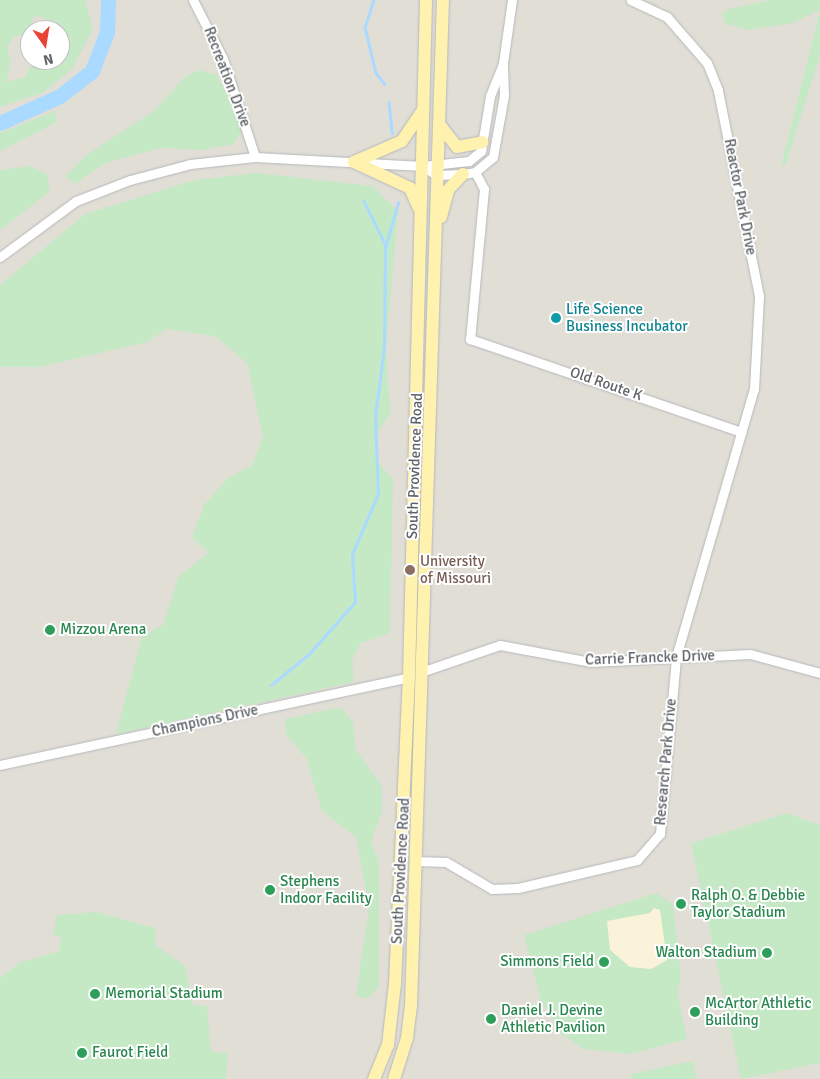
<!DOCTYPE html>
<html>
<head>
<meta charset="utf-8">
<style>
  body { margin:0 }
  #map { position:relative; width:820px; height:1079px; overflow:hidden; background:#f1efe8; font-family:Signika,sans-serif }
  div>[style] { position:absolute }
  .education>* { inset:0; background:#e1ded6 }
  .green>* { inset:0; background:#c5e8c5 }
  .sand>* { inset:0; background:#fbf3d9 }
  .stream>* { height:2.5px; margin:-1.25px; padding:0 1.25px; transform-origin:1.25px; border-radius:1.25px; background:#aadaff }
  .river>* { height:15px; margin:-7.5px; padding:0 7.5px; transform-origin:7.5px; border-radius:7.5px; background:#aadaff }
  .roads { filter:drop-shadow(0 0 1px #b5b8bc) drop-shadow(0 0 1px #b5b8bc) }
  .minor>* { height:9px; margin:-4.5px; padding:0 4.5px; transform-origin:4.5px; border-radius:4.5px; background:#fff }
  .primary>* { height:12px; margin:-6px; padding:0 6px; transform-origin:6px; border-radius:6px; background:#fff2af }
  .dots>* { width:14px; height:14px; translate:-50% -50%; box-sizing:border-box; border:2px solid #fff; border-radius:50% }
  span { translate:-50% -50%; white-space:nowrap; text-align:center; line-height:1.15; -webkit-text-stroke:4px #fff; paint-order:stroke }
  .street-label { font-size:15px; color:#5f6368 }
  .culture-label { font-size:15px; color:#0d838f }
  .left { translate:0 -50%; text-align:left }
  .education-label { font-size:15px; color:#785e54 }
  .leisure-label { font-size:15px; color:#27864d }
  .right { translate:-100% -50%; text-align:right }
  .north { position:absolute; left:20px; top:20px; width:50px; height:50px; box-sizing:border-box; background:#fff; border:1px solid #bfc1c3; border-radius:50%; rotate:167deg; font-size:14px; font-weight:700; line-height:20px; text-align:center; color:#5f6368 }
  .north::after { content:''; display:block; margin:auto; width:18px; height:22px; background:#ea4335; clip-path:polygon(50% 0,100% 100%,50% 72%,0 100%) }
</style>
</head>
<body>
<div id="map">
  <div class="education">
    <i style="clip-path:polygon(evenodd,0 0,820px 0,820px 1079px,0 1079px,0 0,30px 30px,60px 30px,60px 60px,30px 60px,30px 30px)"></i>
  </div>
  <div class="green">
    <i style="clip-path:polygon(evenodd,0 0,85px 0,93px 29px,72px 69px,42px 93px,0 107px,0 0,34px 15px,53px 21px,49px 30px,60px 30px,60px 60px,34px 60px,25px 77px,6px 82px,11px 62px,7px 47px,14px 36px,28px 34px,34px 15px)"></i>
    <i style="clip-path:polygon(771px 0,820px 0,820px 55px,786px 164px,781px 166px,820px 10px,793px 23px,748px 30px,724px 23px,722px 14px,728px 9px)"></i>
    <i style="clip-path:polygon(200px 70px,217px 75px,237px 115px,241px 132px,234px 144px,202px 150px,161px 148px,105px 163px,75px 184px,65px 176px,88px 154px,154px 111px,186px 76px)"></i>
    <i style="clip-path:polygon(55px 111px,57px 122px,0 151px,0 133px)"></i>
    <i style="clip-path:polygon(30px 166px,48px 175px,49px 192px,0 230px,0 170px)"></i>
    <i style="clip-path:polygon(257px 173px,372px 186px,398px 211px,386px 349px,390px 413px,376px 436px,378px 462px,393px 479px,390px 633px,361px 643px,352px 660px,354px 682px,116px 734px,142px 636px,163px 625px,179px 576px,208px 553px,192px 537px,204px 505px,228px 478px,252px 465px,263px 437px,247px 363px,215px 336px,166px 329px,147px 342px,40px 367px,0 367px,0 285px,85px 214px,195px 180px)"></i>
    <i style="clip-path:polygon(341px 707px,353px 723px,356px 750px,382px 786px,382px 812px,371px 841px,379px 862px,379px 987px,368px 998px,356px 997px,369px 906px,356px 837px,322px 811px,306px 758px,286px 734px,285px 719px)"></i>
    <i style="clip-path:polygon(787px 813px,820px 825px,820px 1063px,741px 1079px,691px 843px)"></i>
    <i style="clip-path:polygon(656px 893px,673px 904px,681px 978px,677px 992px,687px 1039px,631px 1054px,584px 1049px,561px 1034px,540px 998px,524px 935px)"></i>
    <i style="clip-path:polygon(96px 912px,156px 928px,155px 945px,185px 966px,193px 1005px,207px 1006px,211px 1052px,228px 1053px,226px 1079px,0 1079px,0 978px,19px 963px,59px 951px,61px 937px,53px 936px,57px 915px)"></i>
    <i style="clip-path:polygon(693px 1061px,697px 1079px,632px 1079px,631px 1074px)"></i>
  </div>
  <div class="sand">
    <i style="clip-path:polygon(654px 908px,660px 910px,667px 960px,651px 969px,630px 967px,610px 950px,607px 921px,650px 913px)"></i>
  </div>
  <div class="stream">
    <i style="left:374px;top:0;width:28px;rotate:108deg"></i>
    <i style="left:365px;top:27px;width:47px;rotate:76.6deg"></i>
    <i style="left:376px;top:73px;width:14px;rotate:51deg"></i>
    <i style="left:389px;top:102px;width:31px;rotate:84deg"></i>
    <i style="left:364px;top:201px;width:50px;rotate:63.9deg"></i>
    <i style="left:271px;top:685px;width:48px;rotate:-39deg"></i>
    <i style="left:308px;top:655px;width:71px;rotate:-48.4deg"></i>
    <i style="left:355px;top:602px;width:48px;rotate:-93.6deg"></i>
    <i style="left:352px;top:554px;width:65px;rotate:-66.6deg"></i>
    <i style="left:378px;top:494px;width:78px;rotate:-92.2deg"></i>
    <i style="left:375px;top:416px;width:69px;rotate:-82.5deg"></i>
    <i style="left:384px;top:348px;width:100px;rotate:-89.4deg"></i>
    <i style="left:385px;top:248px;width:47px;rotate:-73.9deg"></i>
  </div>
  <div class="river">
    <i style="left:0;top:123px;width:66px;rotate:-24.2deg"></i>
    <i style="left:60px;top:96px;width:41px;rotate:-38deg"></i>
    <i style="left:92px;top:71px;width:42px;rotate:-69deg"></i>
    <i style="left:107px;top:32px;width:32px;rotate:-88deg"></i>
  </div>
  <div class="roads">
    <div class="minor">
      <i style="left:193px;top:0;width:66px;rotate:63deg"></i>
      <i style="left:223px;top:59px;width:103px;rotate:71.9deg"></i>
      <i style="left:423px;top:166px;width:16px;rotate:35deg"></i>
      <i style="left:436px;top:175px;width:27px;rotate:-2deg"></i>
      <i style="left:463px;top:174px;width:12px;rotate:-9deg"></i>
      <i style="left:475px;top:172px;width:23px;rotate:-40deg"></i>
      <i style="left:493px;top:157px;width:63px;rotate:-79.9deg"></i>
      <i style="left:504px;top:95px;width:32px;rotate:-92deg"></i>
      <i style="left:503px;top:63px;width:64px;rotate:-81.9deg"></i>
      <i style="left:475px;top:172px;width:19px;rotate:62deg"></i>
      <i style="left:484px;top:189px;width:151px;rotate:95.3deg"></i>
      <i style="left:470px;top:339px;width:287px;rotate:18.9deg"></i>
      <i style="left:0;top:257px;width:94px;rotate:-36.4deg"></i>
      <i style="left:76px;top:201px;width:58px;rotate:-21.3deg"></i>
      <i style="left:130px;top:180px;width:62px;rotate:-14.9deg"></i>
      <i style="left:190px;top:164px;width:65px;rotate:-6.1deg"></i>
      <i style="left:255px;top:157px;width:168px;rotate:3.1deg"></i>
      <i style="left:423px;top:166px;width:46px;rotate:-6.2deg"></i>
      <i style="left:469px;top:161px;width:16px;rotate:-40deg"></i>
      <i style="left:481px;top:151px;width:56px;rotate:-80.7deg"></i>
      <i style="left:490px;top:96px;width:35px;rotate:-68deg"></i>
      <i style="left:424px;top:671px;width:80px;rotate:-18.9deg"></i>
      <i style="left:500px;top:645px;width:93px;rotate:10.6deg"></i>
      <i style="left:591px;top:662px;width:159px;rotate:-2.9deg"></i>
      <i style="left:750px;top:654px;width:73px;rotate:15.2deg"></i>
      <i style="left:0;top:765px;width:418px;rotate:-12.1deg"></i>
      <i style="left:415px;top:861px;width:31px;rotate:2deg"></i>
      <i style="left:446px;top:862px;width:53px;rotate:30.4deg"></i>
      <i style="left:492px;top:889px;width:26px;rotate:-2deg"></i>
      <i style="left:518px;top:888px;width:122px;rotate:-13.2deg"></i>
      <i style="left:637px;top:860px;width:35px;rotate:-49deg"></i>
      <i style="left:660px;top:834px;width:178px;rotate:-84.8deg"></i>
      <i style="left:676px;top:657px;width:279px;rotate:-73.8deg"></i>
      <i style="left:754px;top:389px;width:93px;rotate:-86.9deg"></i>
      <i style="left:759px;top:296px;width:210px;rotate:-101.3deg"></i>
      <i style="left:718px;top:90px;width:29px;rotate:-112deg"></i>
      <i style="left:707px;top:63px;width:61px;rotate:-131deg"></i>
      <i style="left:667px;top:17px;width:40px;rotate:-155deg"></i>
    </div>
    <div class="primary">
      <i style="left:439px;top:124px;width:29px;rotate:52deg"></i>
      <i style="left:457px;top:147px;width:26px;rotate:-11deg"></i>
      <i style="left:354px;top:162px;width:62px;rotate:24.9deg"></i>
      <i style="left:410px;top:188px;width:22px;rotate:66deg"></i>
      <i style="left:354px;top:162px;width:52px;rotate:-23.6deg"></i>
      <i style="left:402px;top:141px;width:37px;rotate:-56deg"></i>
      <i style="left:441px;top:217px;width:28px;rotate:-75deg"></i>
      <i style="left:448px;top:190px;width:22px;rotate:-47deg"></i>
      <i style="left:374px;top:1079px;width:37px;rotate:-68deg"></i>
      <i style="left:388px;top:1045px;width:61px;rotate:-83.5deg"></i>
      <i style="left:395px;top:984px;width:307px;rotate:-87.4deg"></i>
      <i style="left:409px;top:677px;width:677px;rotate:-88.56deg"></i>
      <i style="left:394px;top:1079px;width:43px;rotate:-72.4deg"></i>
      <i style="left:407px;top:1038px;width:32px;rotate:-83deg"></i>
      <i style="left:411px;top:1006px;width:1007px;rotate:-88.18deg"></i>
    </div>
  </div>
  <div class="dots">
    <i style="left:556px;top:318px;background:#0f9aa8"></i>
    <i style="left:410px;top:570px;background:#8d6e63"></i>
    <i style="left:50px;top:630px;background:#2e9e5b"></i>
    <i style="left:270px;top:890px;background:#2e9e5b"></i>
    <i style="left:681px;top:904px;background:#2e9e5b"></i>
    <i style="left:767px;top:953px;background:#2e9e5b"></i>
    <i style="left:604px;top:962px;background:#2e9e5b"></i>
    <i style="left:95px;top:994px;background:#2e9e5b"></i>
    <i style="left:695px;top:1012px;background:#2e9e5b"></i>
    <i style="left:491px;top:1019px;background:#2e9e5b"></i>
    <i style="left:82px;top:1053px;background:#2e9e5b"></i>
  </div>
  <div class="street-label">
    <span style="left:227px;top:77px;rotate:69deg">Recreation Drive</span>
    <span style="left:740px;top:197px;rotate:79deg">Reactor Park Drive</span>
    <span style="left:606px;top:384px;rotate:19deg">Old Route K</span>
    <span style="left:415px;top:466px;rotate:-88deg">South Providence Road</span>
    <span style="left:650px;top:658px;rotate:-2deg">Carrie Francke Drive</span>
    <span style="left:205px;top:721px;rotate:-12deg">Champions Drive</span>
    <span style="left:666px;top:762px;rotate:-85deg">Research Park Drive</span>
    <span style="left:401px;top:871px;rotate:-87deg">South Providence Road</span>
  </div>
  <div class="culture-label">
    <span class="left" style="left:566px;top:318px">Life Science<br>Business Incubator</span>
  </div>
  <div class="education-label">
    <span class="left" style="left:420px;top:570px">University<br>of Missouri</span>
  </div>
  <div class="leisure-label">
    <span class="left" style="left:60px;top:630px">Mizzou Arena</span>
    <span class="left" style="left:280px;top:890px">Stephens<br>Indoor Facility</span>
    <span class="left" style="left:691px;top:904px">Ralph O. &amp; Debbie<br>Taylor Stadium</span>
    <span class="right" style="left:757px;top:953px">Walton Stadium</span>
    <span class="right" style="left:594px;top:962px">Simmons Field</span>
    <span class="left" style="left:105px;top:994px">Memorial Stadium</span>
    <span class="left" style="left:705px;top:1012px">McArtor Athletic<br>Building</span>
    <span class="left" style="left:501px;top:1019px">Daniel J. Devine<br>Athletic Pavilion</span>
    <span class="left" style="left:92px;top:1053px">Faurot Field</span>
  </div>
  <div class="north">N</div>
</div>
</body>
</html>
